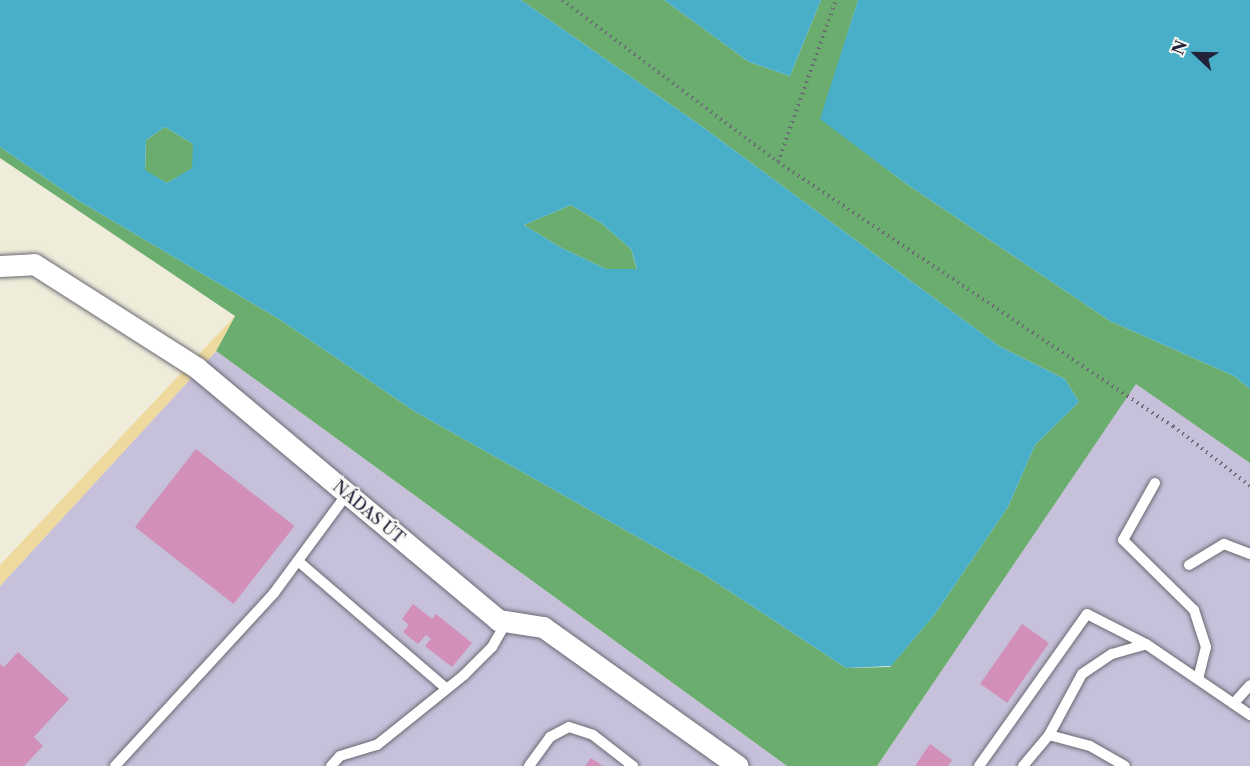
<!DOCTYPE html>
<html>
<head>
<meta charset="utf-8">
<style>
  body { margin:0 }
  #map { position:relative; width:1250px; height:766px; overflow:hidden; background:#efecda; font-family:"Libre Caslon Text",serif }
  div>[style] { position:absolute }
  .industrial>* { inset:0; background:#c6c0da }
  .forest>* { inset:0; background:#6bac6f }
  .sand>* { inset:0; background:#eeda9e }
  .water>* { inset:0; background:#49afc8 }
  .building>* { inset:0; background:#d28fb8; transform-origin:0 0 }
  .path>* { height:4px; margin-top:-2px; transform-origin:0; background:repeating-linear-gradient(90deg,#6a6973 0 1.5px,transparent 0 6px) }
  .roads { filter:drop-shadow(0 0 2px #6a6973) drop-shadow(0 0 2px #6a6973) }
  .lane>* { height:10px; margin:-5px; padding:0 5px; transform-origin:5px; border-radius:5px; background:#fff }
  .street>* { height:21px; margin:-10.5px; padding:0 10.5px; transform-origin:10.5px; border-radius:10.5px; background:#fff }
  span { translate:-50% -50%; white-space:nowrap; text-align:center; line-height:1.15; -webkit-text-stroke:4.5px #f6f6f2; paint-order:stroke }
  .street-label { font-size:16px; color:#22223b }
  .north { position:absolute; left:1166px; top:24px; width:60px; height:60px; -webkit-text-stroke:4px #f6f6f2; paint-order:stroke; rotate:292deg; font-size:16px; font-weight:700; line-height:24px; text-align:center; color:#22223b }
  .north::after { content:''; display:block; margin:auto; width:21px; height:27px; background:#22223b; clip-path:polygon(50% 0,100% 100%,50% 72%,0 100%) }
</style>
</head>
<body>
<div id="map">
  <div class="industrial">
    <i style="clip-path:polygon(216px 351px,787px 766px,0 766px,0 586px)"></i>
    <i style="clip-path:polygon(1136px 383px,1250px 463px,1250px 766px,877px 766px)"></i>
  </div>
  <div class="forest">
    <i style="clip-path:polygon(521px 0,664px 0,749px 62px,790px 76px,821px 0,858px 0,821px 119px,905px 183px,1110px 321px,1234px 376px,1250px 389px,1250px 463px,1136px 384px,877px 766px,787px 766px,216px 351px,235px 316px,0 158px,0 147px,79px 201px,279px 319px,414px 411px,703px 574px,846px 668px,890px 667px,935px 614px,1008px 507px,1035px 445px,1079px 402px,1065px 379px,999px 346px,700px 125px)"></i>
    <i style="clip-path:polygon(165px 127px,193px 144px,193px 168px,167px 183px,145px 171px,146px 140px)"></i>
    <i style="clip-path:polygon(571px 205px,601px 223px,631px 249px,637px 270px,606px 269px,560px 247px,524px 225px)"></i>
  </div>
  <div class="sand">
    <i style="clip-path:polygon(235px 316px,216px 351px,0 586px,0 565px)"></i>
  </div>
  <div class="water">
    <i style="clip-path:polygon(evenodd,0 0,521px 0,700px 125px,999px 346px,1065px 379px,1079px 402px,1035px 445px,1008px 507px,935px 614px,891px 666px,846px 668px,703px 574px,414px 411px,279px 319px,79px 201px,0 147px,0 0,165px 127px,193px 144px,192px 168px,167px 183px,145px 170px,146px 140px,165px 127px,0 0,571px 205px,601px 223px,631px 249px,637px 269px,606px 269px,560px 247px,524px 225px,571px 205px)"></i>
    <i style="clip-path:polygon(664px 0,821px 0,790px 76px,749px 62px)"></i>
    <i style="clip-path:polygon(858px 0,1250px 0,1250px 389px,1234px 376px,1110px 321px,905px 183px,820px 119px)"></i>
  </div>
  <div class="building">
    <i style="left:196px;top:449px;width:125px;height:99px;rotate:38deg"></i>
    <i style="clip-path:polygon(413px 604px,432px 619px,436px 614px,472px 643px,452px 667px,425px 646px,431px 639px,426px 635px,418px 644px,403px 632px,409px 625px,402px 619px)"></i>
    <i style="left:1022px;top:624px;width:33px;height:73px;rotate:35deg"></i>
    <i style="clip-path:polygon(18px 652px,69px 699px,34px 737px,43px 746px,24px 766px,0 766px,0 664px,4px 667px)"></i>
    <i style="clip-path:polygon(930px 744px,952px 760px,948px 766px,915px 766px)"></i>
    <i style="clip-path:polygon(591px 758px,603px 766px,585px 766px)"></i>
  </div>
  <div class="path">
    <i style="left:562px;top:0;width:270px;rotate:36.9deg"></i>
    <i style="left:778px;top:162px;width:475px;rotate:33.8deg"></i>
    <i style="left:1173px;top:426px;width:98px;rotate:37.9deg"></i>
    <i style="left:778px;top:162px;width:172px;rotate:-70.3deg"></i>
  </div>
  <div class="roads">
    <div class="lane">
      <i style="left:1155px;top:483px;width:65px;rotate:119.3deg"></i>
      <i style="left:1123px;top:540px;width:100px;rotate:44.6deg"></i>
      <i style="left:1194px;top:610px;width:39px;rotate:72deg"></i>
      <i style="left:1206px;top:647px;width:32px;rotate:104deg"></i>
      <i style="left:298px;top:561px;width:196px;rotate:40.7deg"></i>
      <i style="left:1189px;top:565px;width:41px;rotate:-31deg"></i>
      <i style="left:1224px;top:544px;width:28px;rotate:21deg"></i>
      <i style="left:1234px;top:703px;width:24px;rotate:-48deg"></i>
      <i style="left:1049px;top:735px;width:42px;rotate:15deg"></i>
      <i style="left:1090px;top:746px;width:40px;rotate:29.7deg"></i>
      <i style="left:115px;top:766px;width:235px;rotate:-47.4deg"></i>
      <i style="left:274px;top:593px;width:123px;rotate:-53.6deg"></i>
      <i style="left:331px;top:766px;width:13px;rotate:-48deg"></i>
      <i style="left:340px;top:756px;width:39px;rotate:-17deg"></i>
      <i style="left:377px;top:745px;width:112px;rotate:-38.8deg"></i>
      <i style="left:464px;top:675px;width:40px;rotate:-45deg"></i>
      <i style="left:492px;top:647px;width:30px;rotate:-60deg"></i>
      <i style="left:529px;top:766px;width:36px;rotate:-54deg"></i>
      <i style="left:550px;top:737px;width:21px;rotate:-28deg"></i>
      <i style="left:569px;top:727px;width:25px;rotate:18deg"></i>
      <i style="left:593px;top:735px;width:51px;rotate:37.8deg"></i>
      <i style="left:979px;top:766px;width:186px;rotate:-54.6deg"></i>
      <i style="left:1087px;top:614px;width:66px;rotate:27deg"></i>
      <i style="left:1146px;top:644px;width:126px;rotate:34.3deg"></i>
      <i style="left:1023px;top:766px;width:40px;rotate:-50deg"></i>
      <i style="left:1049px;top:735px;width:69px;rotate:-61.6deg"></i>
      <i style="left:1082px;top:674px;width:36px;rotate:-34deg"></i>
      <i style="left:1112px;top:654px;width:35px;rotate:-16deg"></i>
    </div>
    <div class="street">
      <i style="left:0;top:266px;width:34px;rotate:-3deg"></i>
      <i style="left:34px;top:264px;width:193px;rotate:32.5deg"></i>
      <i style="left:197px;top:368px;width:393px;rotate:39.9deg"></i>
      <i style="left:498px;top:620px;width:46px;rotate:8.8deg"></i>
      <i style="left:543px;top:627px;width:239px;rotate:35.5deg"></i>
    </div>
  </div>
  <div class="street-label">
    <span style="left:369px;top:512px;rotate:40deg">NÁDAS ÚT</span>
  </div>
  <div class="north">N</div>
</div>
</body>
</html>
